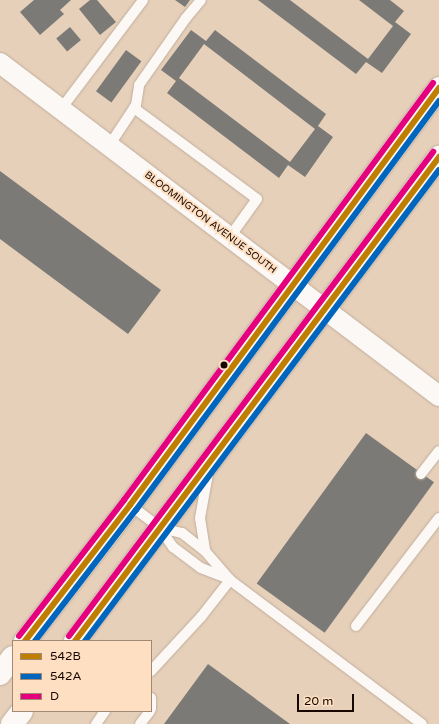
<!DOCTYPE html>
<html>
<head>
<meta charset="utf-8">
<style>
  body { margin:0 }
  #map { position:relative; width:439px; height:724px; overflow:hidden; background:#e6d0ba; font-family:"Varela Round",sans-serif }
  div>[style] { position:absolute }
  .building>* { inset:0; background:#7c7a76; transform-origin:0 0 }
  .roads { filter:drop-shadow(0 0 1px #c1ad9b) drop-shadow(0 0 1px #c1ad9b) }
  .lane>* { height:10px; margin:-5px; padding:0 5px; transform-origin:5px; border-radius:5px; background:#fbf8f5 }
  .street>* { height:20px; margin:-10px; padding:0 10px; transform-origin:10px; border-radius:10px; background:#fbf8f5 }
  .secondary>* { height:22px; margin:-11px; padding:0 11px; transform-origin:11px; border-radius:11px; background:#fbf8f5 }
  .bus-1>* { height:6px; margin:-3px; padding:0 3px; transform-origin:3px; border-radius:3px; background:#bf7e00 }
  .bus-2>* { height:6px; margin:-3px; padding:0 3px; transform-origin:3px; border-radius:3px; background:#0065bd }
  .bus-3>* { height:6px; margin:-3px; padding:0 3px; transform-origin:3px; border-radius:3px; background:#e5007d }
  .dots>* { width:11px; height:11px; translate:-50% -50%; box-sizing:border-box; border:2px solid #fedfc1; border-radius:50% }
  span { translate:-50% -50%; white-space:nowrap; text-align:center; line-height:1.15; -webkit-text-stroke:4px #fedfc1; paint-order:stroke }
  .street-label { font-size:10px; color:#170700 }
  .legend { position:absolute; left:12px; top:640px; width:140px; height:72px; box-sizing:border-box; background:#fedfc1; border:1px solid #a28974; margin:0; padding:5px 7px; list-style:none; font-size:12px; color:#170700 }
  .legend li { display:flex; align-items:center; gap:8px; height:20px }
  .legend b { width:20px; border:1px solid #a28974 }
  .scale { position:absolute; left:297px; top:694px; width:57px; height:18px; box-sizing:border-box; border:2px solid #170700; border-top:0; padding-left:5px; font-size:12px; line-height:14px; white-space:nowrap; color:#170700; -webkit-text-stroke:3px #fedfc1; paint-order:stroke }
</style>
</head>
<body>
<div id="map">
  <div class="building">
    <i style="clip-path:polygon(34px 0,71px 0,60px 10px,64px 14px,40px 35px,20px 12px)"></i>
    <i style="clip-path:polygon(90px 0,97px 0,116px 22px,100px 35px,79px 9px)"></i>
    <i style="clip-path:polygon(175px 0,190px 0,185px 7px)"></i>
    <i style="clip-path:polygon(258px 0,290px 0,368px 59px,393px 26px,359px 0,390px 0,404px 11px,395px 22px,411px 34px,382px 73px,366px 62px,356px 74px)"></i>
    <i style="left:70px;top:27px;width:17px;height:18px;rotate:50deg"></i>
    <i style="clip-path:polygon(evenodd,191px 30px,206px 41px,215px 30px,326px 114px,318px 126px,333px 137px,305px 177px,288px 165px,279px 178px,167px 93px,176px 81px,161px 70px,191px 30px,204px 44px,315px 129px,290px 162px,179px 78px,204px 44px)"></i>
    <i style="left:126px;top:50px;width:19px;height:51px;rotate:36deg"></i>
    <i style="clip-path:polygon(0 171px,161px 290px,128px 334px,0 239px)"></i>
    <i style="left:366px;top:433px;width:84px;height:186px;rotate:36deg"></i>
    <i style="clip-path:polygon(208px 664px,290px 724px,164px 724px)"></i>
  </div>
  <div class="roads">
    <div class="lane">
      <i style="left:134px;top:108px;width:153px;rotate:36.5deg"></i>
      <i style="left:257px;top:199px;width:48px;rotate:125.7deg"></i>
      <i style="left:61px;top:109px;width:136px;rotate:-53deg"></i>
      <i style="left:109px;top:146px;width:49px;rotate:-56.6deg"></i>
      <i style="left:136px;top:105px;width:20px;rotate:-81deg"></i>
      <i style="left:139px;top:85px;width:82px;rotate:-55deg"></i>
      <i style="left:186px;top:18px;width:23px;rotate:-50deg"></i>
      <i style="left:208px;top:474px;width:45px;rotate:100.3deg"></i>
      <i style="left:200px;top:518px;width:33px;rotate:81deg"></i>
      <i style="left:205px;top:551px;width:38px;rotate:49deg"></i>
      <i style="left:230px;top:580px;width:240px;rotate:36.9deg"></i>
      <i style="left:421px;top:474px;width:29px;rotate:-52deg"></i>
      <i style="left:130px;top:505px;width:38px;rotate:37deg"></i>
      <i style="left:160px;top:528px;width:23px;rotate:56deg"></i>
      <i style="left:173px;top:547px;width:35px;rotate:37deg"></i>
      <i style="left:201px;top:568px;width:30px;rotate:21deg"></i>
      <i style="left:160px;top:528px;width:23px;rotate:13deg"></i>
      <i style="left:182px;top:533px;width:29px;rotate:38deg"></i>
      <i style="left:356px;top:626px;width:136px;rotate:-52.5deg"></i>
      <i style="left:151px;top:671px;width:74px;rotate:-47.2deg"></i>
      <i style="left:201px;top:617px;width:47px;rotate:-51.9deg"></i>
      <i style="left:151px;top:698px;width:11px;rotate:90deg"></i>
      <i style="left:96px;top:724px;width:16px;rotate:-55deg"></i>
      <i style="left:140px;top:724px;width:16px;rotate:-52deg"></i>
    </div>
    <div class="street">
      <i style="left:0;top:63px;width:551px;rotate:37.18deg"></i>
    </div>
    <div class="secondary">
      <i style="left:25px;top:641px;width:172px;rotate:-52.3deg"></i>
      <i style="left:130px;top:505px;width:519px;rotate:-53.46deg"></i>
      <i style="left:75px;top:641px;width:606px;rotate:-53.05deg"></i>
      <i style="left:0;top:674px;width:21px;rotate:-53deg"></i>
      <i style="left:12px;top:724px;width:16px;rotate:-52deg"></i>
    </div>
  </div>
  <div class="bus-1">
    <i style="left:25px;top:641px;width:172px;rotate:-52.3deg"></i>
    <i style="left:130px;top:505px;width:519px;rotate:-53.46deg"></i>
    <i style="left:75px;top:641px;width:606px;rotate:-53.05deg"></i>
  </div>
  <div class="bus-2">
    <i style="left:35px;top:641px;width:165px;rotate:-52.4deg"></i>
    <i style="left:136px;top:510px;width:509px;rotate:-53.47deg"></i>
    <i style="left:85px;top:641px;width:589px;rotate:-53.07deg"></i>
  </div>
  <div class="bus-3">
    <i style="left:19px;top:636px;width:172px;rotate:-52.3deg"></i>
    <i style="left:124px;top:500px;width:519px;rotate:-53.46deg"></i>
    <i style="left:69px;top:636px;width:606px;rotate:-53.05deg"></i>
  </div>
  <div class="dots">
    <i style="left:224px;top:365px;background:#170700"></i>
  </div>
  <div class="street-label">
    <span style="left:210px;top:223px;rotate:37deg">BLOOMINGTON AVENUE SOUTH</span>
  </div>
  <ul class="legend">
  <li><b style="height:5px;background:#bf7e00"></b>542B</li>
  <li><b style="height:5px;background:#0065bd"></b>542A</li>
  <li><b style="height:5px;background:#e5007d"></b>D</li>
  </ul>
  <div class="scale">20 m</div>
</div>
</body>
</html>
